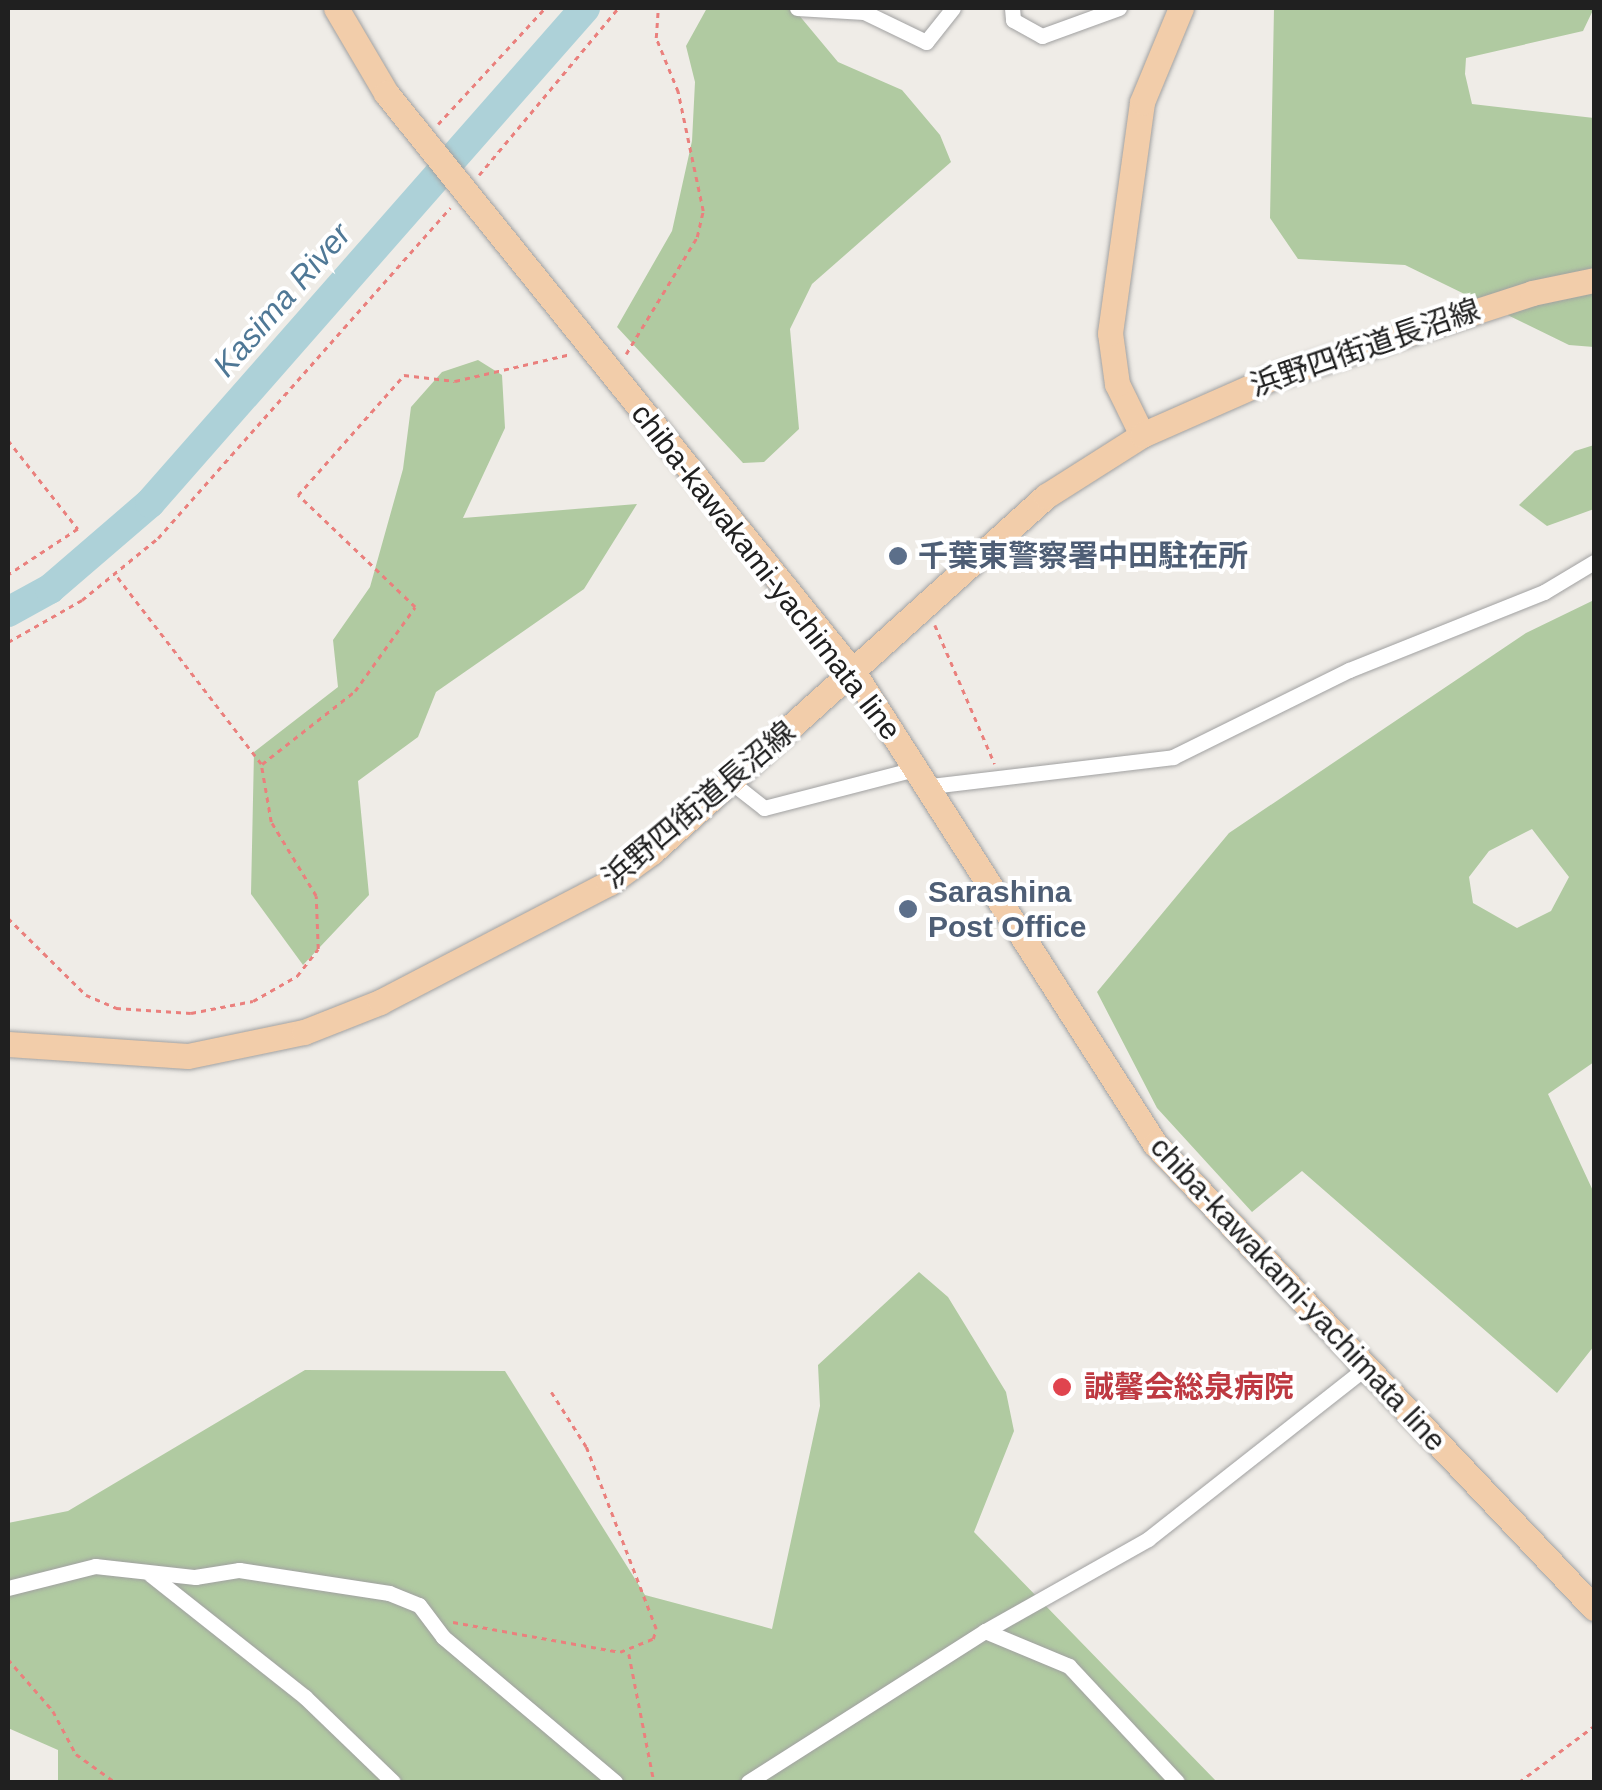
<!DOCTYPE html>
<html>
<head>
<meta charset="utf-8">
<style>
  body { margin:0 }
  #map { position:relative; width:1602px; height:1790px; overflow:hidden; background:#efece7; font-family:Arial,"Noto Sans JP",sans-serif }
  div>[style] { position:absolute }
  .forest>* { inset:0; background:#b0caa1 }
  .river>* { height:30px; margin:-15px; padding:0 15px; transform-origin:15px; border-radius:15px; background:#add1d8 }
  .path>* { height:2.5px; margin-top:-1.25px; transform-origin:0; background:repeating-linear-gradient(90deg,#ea807d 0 5px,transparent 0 10px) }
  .roads { filter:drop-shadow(0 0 2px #a1a1a1) drop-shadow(0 0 2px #a1a1a1) }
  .street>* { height:15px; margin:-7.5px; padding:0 7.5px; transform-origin:7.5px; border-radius:7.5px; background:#fff }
  .primary>* { height:25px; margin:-12.5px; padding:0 12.5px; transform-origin:12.5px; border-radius:12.5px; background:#f2cdaa }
  .dots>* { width:28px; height:28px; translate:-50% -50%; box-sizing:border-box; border:5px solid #fff; border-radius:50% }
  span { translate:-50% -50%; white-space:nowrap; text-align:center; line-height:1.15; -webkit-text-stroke:8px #fff; paint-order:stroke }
  .street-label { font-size:30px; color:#202020 }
  .service-label { font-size:30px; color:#4e5e75; font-weight:700 }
  .left { translate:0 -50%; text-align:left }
  .health-label { font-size:30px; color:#be3a42; font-weight:700 }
  .water-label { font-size:32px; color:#4f7896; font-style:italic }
  .frame { position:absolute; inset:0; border:10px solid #202020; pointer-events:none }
</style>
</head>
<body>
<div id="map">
  <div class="forest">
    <i style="clip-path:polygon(707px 8px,793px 8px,838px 62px,902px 90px,940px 135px,951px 162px,812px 284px,790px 329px,799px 429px,764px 462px,743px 463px,617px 327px,672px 231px,692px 141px,695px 82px,686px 46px)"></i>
    <i style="clip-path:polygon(1274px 8px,1594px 8px,1583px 31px,1466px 58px,1465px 74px,1472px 104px,1594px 118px,1594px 347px,1569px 345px,1405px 265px,1298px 259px,1270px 218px)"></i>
    <i style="clip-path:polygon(478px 360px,502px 375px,505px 428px,463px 518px,637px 504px,584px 589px,436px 692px,418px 737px,358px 781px,369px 895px,303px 965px,251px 894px,254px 752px,338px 687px,333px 640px,370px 587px,403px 469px,411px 407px,442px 372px)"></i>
    <i style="clip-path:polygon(1594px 445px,1594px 509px,1547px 526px,1519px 505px,1575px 451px)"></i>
    <i style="clip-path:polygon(evenodd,1594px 600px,1594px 1062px,1548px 1094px,1594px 1193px,1594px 1346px,1557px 1393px,1302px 1171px,1252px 1212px,1157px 1108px,1097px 992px,1229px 833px,1526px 633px,1594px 600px,1532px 829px,1569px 877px,1551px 911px,1517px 928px,1473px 903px,1469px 877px,1489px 851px,1532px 829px)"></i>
    <i style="clip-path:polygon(919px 1272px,948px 1297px,1006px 1392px,1014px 1431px,974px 1532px,1217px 1782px,58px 1782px,58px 1750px,8px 1728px,8px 1523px,68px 1511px,305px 1370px,505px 1371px,645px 1595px,772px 1629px,820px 1406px,818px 1365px)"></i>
  </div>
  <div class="river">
    <i style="left:8px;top:612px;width:48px;rotate:-28.7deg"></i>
    <i style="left:50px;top:589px;width:132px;rotate:-40.7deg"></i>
    <i style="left:150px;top:503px;width:659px;rotate:-48.69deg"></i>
  </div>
  <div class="path">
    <i style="left:438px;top:124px;width:158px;rotate:-47.3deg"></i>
    <i style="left:479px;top:175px;width:217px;rotate:-50.2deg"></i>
    <i style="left:626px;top:354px;width:137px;rotate:-58.7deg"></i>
    <i style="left:697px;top:237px;width:27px;rotate:-77deg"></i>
    <i style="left:703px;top:211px;width:122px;rotate:-101.9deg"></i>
    <i style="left:678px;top:92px;width:58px;rotate:-112.2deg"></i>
    <i style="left:656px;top:38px;width:30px;rotate:-86deg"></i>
    <i style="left:8px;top:440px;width:113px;rotate:51.8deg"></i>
    <i style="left:78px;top:529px;width:84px;rotate:146.7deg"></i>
    <i style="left:935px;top:625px;width:151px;rotate:66.7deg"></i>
    <i style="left:8px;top:642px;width:85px;rotate:-29.6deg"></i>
    <i style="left:82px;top:600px;width:98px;rotate:-39.2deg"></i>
    <i style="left:158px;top:538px;width:441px;rotate:-48.5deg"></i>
    <i style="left:262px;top:764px;width:118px;rotate:-38.1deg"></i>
    <i style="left:355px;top:691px;width:103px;rotate:-54.5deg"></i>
    <i style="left:415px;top:607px;width:162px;rotate:-136.3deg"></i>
    <i style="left:298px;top:495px;width:160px;rotate:-48.5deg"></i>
    <i style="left:404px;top:375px;width:51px;rotate:6.7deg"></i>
    <i style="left:455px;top:381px;width:119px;rotate:-13.1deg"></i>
    <i style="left:8px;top:918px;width:110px;rotate:44.6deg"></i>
    <i style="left:86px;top:995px;width:33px;rotate:23deg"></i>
    <i style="left:116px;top:1008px;width:75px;rotate:3.8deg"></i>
    <i style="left:191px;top:1013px;width:63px;rotate:-11deg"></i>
    <i style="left:253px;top:1001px;width:51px;rotate:-29.6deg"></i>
    <i style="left:297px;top:976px;width:34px;rotate:-52deg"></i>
    <i style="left:318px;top:949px;width:53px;rotate:-92.2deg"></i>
    <i style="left:316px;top:896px;width:87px;rotate:-121.3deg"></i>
    <i style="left:271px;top:822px;width:59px;rotate:-99.8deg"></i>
    <i style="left:261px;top:764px;width:237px;rotate:-127.6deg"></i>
    <i style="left:453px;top:1622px;width:170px;rotate:10.2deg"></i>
    <i style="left:620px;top:1652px;width:35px;rotate:-22deg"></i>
    <i style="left:653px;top:1639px;width:10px;rotate:-73deg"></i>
    <i style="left:656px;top:1629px;width:195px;rotate:-111deg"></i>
    <i style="left:586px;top:1447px;width:65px;rotate:-122.5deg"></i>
    <i style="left:629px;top:1654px;width:130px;rotate:78.9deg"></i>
    <i style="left:8px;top:1659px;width:69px;rotate:49.1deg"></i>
    <i style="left:53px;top:1711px;width:49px;rotate:61.9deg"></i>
    <i style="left:76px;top:1754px;width:48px;rotate:35.7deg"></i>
    <i style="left:1519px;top:1782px;width:94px;rotate:-36.7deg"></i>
  </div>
  <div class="roads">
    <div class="street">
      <i style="left:797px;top:8px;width:67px;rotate:3.4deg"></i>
      <i style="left:864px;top:12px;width:69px;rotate:25.8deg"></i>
      <i style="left:926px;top:42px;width:43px;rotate:-51.5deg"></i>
      <i style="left:1012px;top:8px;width:12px;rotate:85deg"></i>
      <i style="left:1013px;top:20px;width:33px;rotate:29deg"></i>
      <i style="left:1042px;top:36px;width:82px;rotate:-20deg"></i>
      <i style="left:731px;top:782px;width:42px;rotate:38.2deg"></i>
      <i style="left:764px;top:808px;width:160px;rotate:-14.5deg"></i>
      <i style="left:931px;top:786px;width:244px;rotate:-6.8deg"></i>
      <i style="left:1173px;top:757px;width:196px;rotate:-26.3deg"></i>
      <i style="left:1349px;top:670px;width:210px;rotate:-21.8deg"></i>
      <i style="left:1544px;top:592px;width:58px;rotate:-31deg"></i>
      <i style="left:151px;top:1575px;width:196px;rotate:38.4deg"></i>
      <i style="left:305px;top:1697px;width:122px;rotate:44deg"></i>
      <i style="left:8px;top:1588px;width:90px;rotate:-14.2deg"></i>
      <i style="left:95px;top:1566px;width:101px;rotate:6.3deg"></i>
      <i style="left:195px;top:1577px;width:45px;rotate:-9deg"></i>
      <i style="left:239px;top:1570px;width:152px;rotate:8.7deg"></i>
      <i style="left:389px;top:1593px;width:32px;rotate:22deg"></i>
      <i style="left:419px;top:1605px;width:40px;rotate:53deg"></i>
      <i style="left:443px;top:1637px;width:225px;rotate:40.1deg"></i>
      <i style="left:985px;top:1631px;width:91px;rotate:22.6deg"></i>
      <i style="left:1069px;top:1666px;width:158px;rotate:47deg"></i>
      <i style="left:748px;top:1782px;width:281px;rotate:-32.5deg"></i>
      <i style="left:985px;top:1631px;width:187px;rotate:-29.4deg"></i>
      <i style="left:1148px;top:1539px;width:276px;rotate:-38.2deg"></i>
    </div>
    <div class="primary">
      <i style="left:336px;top:8px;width:99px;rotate:59.5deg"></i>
      <i style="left:386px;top:93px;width:745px;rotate:51.1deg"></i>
      <i style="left:854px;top:673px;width:559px;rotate:57.42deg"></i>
      <i style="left:1155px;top:1144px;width:639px;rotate:46.59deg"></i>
      <i style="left:1142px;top:435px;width:57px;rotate:-116.1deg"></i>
      <i style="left:1117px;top:384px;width:51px;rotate:-97.8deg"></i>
      <i style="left:1110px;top:333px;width:233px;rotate:-82.1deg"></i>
      <i style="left:1142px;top:102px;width:102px;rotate:-67.5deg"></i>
      <i style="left:8px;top:1044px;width:180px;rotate:3.8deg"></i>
      <i style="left:188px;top:1056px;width:118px;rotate:-11.7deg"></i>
      <i style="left:304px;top:1032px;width:82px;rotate:-21.5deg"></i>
      <i style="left:380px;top:1002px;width:258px;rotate:-27.5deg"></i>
      <i style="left:609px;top:883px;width:53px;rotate:-35.8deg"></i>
      <i style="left:652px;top:852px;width:531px;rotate:-42.1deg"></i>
      <i style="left:1046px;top:496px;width:114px;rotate:-32.4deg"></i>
      <i style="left:1142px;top:435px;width:141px;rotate:-23.8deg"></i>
      <i style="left:1271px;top:378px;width:274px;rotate:-18deg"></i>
      <i style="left:1532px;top:293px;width:63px;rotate:-11.8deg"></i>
    </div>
  </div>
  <div class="dots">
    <i style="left:898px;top:556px;background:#5c6f8a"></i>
    <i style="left:908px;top:909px;background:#5c6f8a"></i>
    <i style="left:1062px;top:1387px;background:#e0444e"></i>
  </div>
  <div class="street-label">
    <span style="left:1365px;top:348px;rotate:-19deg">浜野四街道長沼線</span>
    <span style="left:766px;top:572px;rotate:52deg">chiba-kawakami-yachimata line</span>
    <span style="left:699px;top:805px;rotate:-40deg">浜野四街道長沼線</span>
    <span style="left:1298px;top:1294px;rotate:47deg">chiba-kawakami-yachimata line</span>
  </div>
  <div class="service-label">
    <span class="left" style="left:918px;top:556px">千葉東警察署中田駐在所</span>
    <span class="left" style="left:928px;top:909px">Sarashina<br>Post Office</span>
  </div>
  <div class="health-label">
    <span class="left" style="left:1084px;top:1387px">誠馨会総泉病院</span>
  </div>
  <div class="water-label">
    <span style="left:282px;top:300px;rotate:-49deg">Kasima River</span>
  </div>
  <div class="frame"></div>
</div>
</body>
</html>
